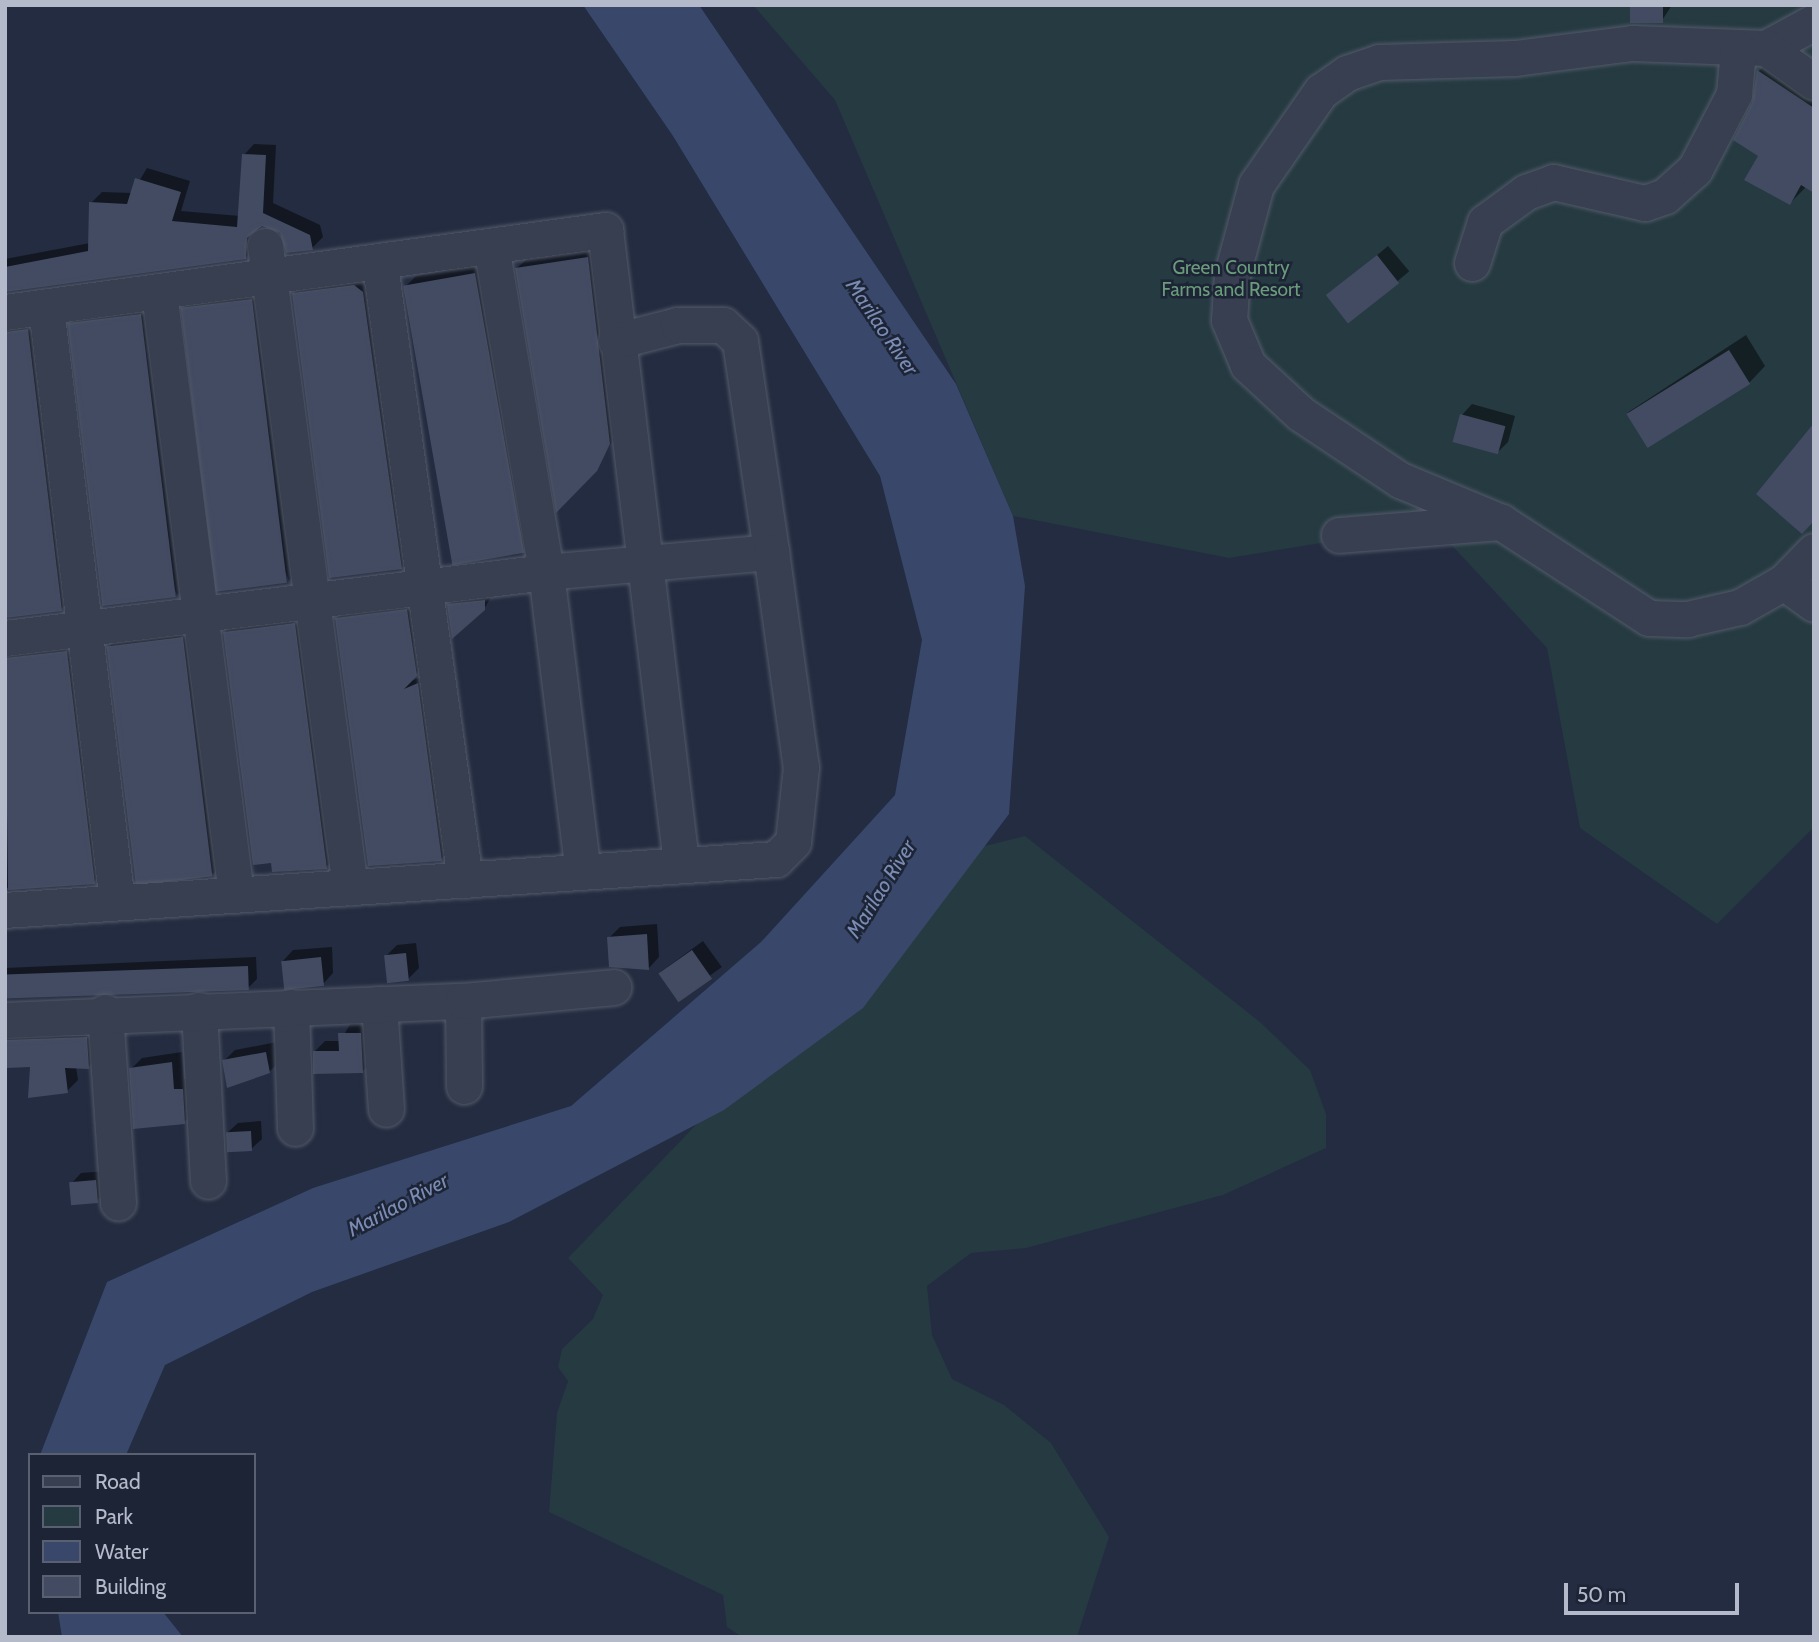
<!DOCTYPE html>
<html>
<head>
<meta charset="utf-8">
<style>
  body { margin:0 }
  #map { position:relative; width:1819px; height:1642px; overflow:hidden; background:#232c40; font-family:Cabin,sans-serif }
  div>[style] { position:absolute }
  .green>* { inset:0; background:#253a41 }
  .water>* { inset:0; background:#38476a }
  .shadow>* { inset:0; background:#0007; transform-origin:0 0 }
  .building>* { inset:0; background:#424b62; transform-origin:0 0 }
  .roads { filter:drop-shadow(0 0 2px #535a6a) drop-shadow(0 0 2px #535a6a) }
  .minor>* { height:35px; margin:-17.5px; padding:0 17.5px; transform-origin:17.5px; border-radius:17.5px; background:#383f50 }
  span { translate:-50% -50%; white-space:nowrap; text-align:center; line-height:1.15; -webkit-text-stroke:5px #1d2435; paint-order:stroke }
  .park-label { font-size:19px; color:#6a9c7c }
  .water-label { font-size:21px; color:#7a8cb3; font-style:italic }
  .frame { position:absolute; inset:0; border:7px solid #b4baca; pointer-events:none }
  .legend { position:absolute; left:28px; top:1453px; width:228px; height:161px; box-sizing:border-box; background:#1d2435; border:2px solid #596071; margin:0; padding:9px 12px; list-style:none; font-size:21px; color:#b4baca }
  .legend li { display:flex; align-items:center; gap:14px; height:35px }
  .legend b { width:35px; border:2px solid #596071 }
  .scale { position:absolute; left:1564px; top:1583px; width:175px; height:32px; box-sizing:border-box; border:4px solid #b4baca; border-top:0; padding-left:9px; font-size:21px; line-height:24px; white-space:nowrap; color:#b4baca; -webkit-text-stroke:5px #1d2435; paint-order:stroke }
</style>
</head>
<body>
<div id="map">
  <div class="green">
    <i style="clip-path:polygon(753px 5px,1814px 5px,1814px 827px,1717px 924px,1580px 828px,1547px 648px,1433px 525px,1229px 558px,1013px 516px,835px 100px)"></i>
    <i style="clip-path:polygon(1025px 836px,1260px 1022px,1310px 1070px,1326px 1114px,1326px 1148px,1223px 1195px,1026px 1248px,971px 1253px,927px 1286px,932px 1335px,952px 1379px,1004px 1405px,1051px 1443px,1109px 1537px,1077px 1637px,742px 1637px,727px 1627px,723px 1595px,549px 1512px,557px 1413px,568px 1381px,558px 1367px,562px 1349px,593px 1319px,603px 1295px,568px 1258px,957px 853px)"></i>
  </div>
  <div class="water">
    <i style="clip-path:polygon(583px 5px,699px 5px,956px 384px,1013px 516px,1025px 586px,1009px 814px,863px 1008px,724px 1110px,509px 1222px,312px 1292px,165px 1365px,126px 1455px,40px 1455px,107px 1282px,313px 1188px,571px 1106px,761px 942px,895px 795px,922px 640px,880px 476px,673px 136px)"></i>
    <i style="clip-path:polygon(58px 1612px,163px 1612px,183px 1637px,62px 1637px)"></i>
  </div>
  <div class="shadow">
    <i style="clip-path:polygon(1631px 5px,1672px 5px,1661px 22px)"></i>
    <i style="clip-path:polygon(1775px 55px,1814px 79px,1814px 191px,1807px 186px,1790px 203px,1761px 155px,1754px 103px,1759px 71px)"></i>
    <i style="clip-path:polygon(254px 144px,276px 145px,273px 203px,320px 225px,323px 237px,312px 248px,261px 224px,256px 246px,246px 257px,5px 290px,5px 259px,90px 243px,91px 203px,102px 192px,132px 193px,147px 168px,190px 181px,181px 211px,240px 216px,244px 155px)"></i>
    <i style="left:1388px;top:246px;width:33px;height:77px;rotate:50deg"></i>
    <i style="clip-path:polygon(598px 247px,620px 432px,567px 500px,517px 268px,528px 258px)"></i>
    <i style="clip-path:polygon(485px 263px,532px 541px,522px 551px,405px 287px,416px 276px)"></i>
    <i style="clip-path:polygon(365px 275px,412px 557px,401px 568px,293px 294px,304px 283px)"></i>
    <i style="clip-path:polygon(262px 289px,299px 571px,289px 581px,183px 309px,194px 298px)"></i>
    <i style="clip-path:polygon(152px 304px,188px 584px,177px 595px,70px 324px,81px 314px)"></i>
    <i style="clip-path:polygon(5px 315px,39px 319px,72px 598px,61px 609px,5px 616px)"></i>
    <i style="clip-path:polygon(1746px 335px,1765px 366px,1749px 383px,1627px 413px)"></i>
    <i style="clip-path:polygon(1472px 404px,1515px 416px,1508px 442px,1497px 453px,1462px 415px)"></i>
    <i style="clip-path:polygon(495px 590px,484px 609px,449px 605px,460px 594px)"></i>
    <i style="clip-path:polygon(417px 599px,426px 664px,409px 682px,428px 674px,452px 849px,441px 859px,336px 619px,347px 608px)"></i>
    <i style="clip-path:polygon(305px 613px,337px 856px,326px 867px,225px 632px,235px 622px)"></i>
    <i style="clip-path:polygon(193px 627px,223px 864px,213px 874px,109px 647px,119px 636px)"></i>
    <i style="clip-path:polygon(5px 638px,77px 641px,104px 872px,94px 882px,5px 888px)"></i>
    <i style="clip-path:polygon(657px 924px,659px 957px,649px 968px,609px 938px,620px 927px)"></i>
    <i style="left:703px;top:941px;width:32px;height:53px;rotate:54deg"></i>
    <i style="clip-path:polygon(416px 943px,419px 968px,408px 979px,386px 956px,397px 945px)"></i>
    <i style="clip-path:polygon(332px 947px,333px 973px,323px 984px,283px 961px,293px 950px)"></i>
    <i style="clip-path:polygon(256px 957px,257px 979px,248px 988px,5px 997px,5px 968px)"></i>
    <i style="clip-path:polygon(351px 1023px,371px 1023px,373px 1060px,363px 1071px,314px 1052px,325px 1041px,340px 1041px)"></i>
    <i style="clip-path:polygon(5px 1036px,90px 1036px,99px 1056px,88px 1067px,76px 1067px,78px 1080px,67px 1091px,32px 1065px,5px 1066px)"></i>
    <i style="clip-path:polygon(277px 1042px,280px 1061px,269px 1072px,224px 1061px,235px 1050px)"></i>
    <i style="clip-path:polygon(182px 1052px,184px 1079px,193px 1079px,195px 1111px,184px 1122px,131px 1069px,142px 1058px)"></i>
    <i style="clip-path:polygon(261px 1121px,262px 1139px,251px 1149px,227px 1133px,238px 1123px)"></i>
    <i style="clip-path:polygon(106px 1171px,108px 1190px,97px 1201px,71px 1184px,81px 1173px)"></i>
  </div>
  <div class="building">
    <i style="left:1630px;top:5px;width:33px;height:18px"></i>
    <i style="clip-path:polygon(1757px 70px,1814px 108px,1814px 193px,1801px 185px,1790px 205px,1744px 180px,1758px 156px,1733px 140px,1752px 103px)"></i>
    <i style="clip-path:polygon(242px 154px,266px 155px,263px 213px,310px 235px,313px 250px,286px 253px,280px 233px,262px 226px,247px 238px,246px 259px,5px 292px,5px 267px,88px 251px,89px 202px,127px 204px,135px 178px,181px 192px,172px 221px,237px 227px)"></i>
    <i style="left:1377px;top:255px;width:36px;height:65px;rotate:52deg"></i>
    <i style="clip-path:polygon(588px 257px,610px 444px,597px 471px,556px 513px,515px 268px)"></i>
    <i style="left:475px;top:273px;width:284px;height:73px;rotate:80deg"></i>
    <i style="clip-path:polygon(354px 285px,363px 292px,402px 569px,329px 578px,292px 293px)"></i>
    <i style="left:252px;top:299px;width:286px;height:72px;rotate:83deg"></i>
    <i style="left:141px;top:314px;width:285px;height:74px;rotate:83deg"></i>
    <i style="clip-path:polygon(28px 329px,62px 611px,5px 618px,5px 332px)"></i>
    <i style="left:1729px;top:350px;width:40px;height:121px;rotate:58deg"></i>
    <i style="left:1460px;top:414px;width:47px;height:29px;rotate:15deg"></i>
    <i style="clip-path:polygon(1814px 423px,1814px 521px,1802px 534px,1756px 494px)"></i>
    <i style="clip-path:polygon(485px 600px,485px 610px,452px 639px,447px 604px)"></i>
    <i style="clip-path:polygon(407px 609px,417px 676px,404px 689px,418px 683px,442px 861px,368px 866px,335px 618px)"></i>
    <i style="clip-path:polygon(295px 623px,327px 869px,272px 872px,271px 863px,253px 865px,223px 632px)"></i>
    <i style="left:183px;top:637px;width:241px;height:77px;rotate:83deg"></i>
    <i style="clip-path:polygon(67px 651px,95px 884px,8px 890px,5px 658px)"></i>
    <i style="clip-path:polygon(647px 934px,649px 970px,609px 967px,607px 937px)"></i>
    <i style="left:692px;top:950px;width:35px;height:41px;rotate:55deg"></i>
    <i style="left:406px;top:953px;width:28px;height:22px;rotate:84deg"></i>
    <i style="left:321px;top:957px;width:29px;height:40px;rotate:84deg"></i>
    <i style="left:248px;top:966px;width:24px;height:243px;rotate:88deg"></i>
    <i style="clip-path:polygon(338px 1033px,361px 1033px,363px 1073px,313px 1074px,313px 1051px,339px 1051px)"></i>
    <i style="clip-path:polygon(87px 1037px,89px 1069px,65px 1068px,68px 1093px,28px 1098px,30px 1067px,7px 1068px,5px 1040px)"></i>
    <i style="clip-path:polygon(266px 1052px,270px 1073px,227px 1088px,222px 1060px)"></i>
    <i style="clip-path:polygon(172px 1062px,174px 1089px,183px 1089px,185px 1124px,133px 1129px,129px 1068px)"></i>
    <i style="left:251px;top:1131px;width:20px;height:25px;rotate:87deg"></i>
    <i style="left:96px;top:1180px;width:23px;height:27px;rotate:85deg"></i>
  </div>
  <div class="roads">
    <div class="minor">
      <i style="left:1814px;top:22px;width:55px;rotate:151.6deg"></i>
      <i style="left:1766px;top:48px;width:134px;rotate:-177.9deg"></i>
      <i style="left:1632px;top:43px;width:118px;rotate:172.7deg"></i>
      <i style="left:1515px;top:58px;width:136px;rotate:178.3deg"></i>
      <i style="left:1379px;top:62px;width:34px;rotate:161deg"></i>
      <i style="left:1347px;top:73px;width:32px;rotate:145deg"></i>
      <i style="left:1321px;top:91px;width:114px;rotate:124.7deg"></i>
      <i style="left:1256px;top:185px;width:92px;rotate:105.1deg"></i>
      <i style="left:1232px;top:274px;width:46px;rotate:93.7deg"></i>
      <i style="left:1229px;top:320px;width:49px;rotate:67.1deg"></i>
      <i style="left:1248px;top:365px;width:72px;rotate:42.8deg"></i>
      <i style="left:1301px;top:414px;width:119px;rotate:33.7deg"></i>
      <i style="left:1400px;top:480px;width:109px;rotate:22.6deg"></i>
      <i style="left:1501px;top:522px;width:176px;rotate:33deg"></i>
      <i style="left:1649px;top:618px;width:38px;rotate:2deg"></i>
      <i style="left:1687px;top:619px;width:54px;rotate:-12.8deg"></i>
      <i style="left:1740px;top:607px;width:51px;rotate:-29.6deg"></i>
      <i style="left:1784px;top:582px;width:43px;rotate:-45.9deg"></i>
      <i style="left:1766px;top:48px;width:59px;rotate:35.3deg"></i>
      <i style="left:265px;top:246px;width:647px;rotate:82.45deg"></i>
      <i style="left:491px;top:246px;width:331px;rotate:80.4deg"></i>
      <i style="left:546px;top:572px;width:302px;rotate:83deg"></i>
      <i style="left:1472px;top:263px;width:43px;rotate:-72.4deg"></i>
      <i style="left:1485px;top:222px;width:51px;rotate:-36.2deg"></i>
      <i style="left:1526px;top:192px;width:29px;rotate:-20deg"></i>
      <i style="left:1553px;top:182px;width:94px;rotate:12.9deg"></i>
      <i style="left:1645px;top:203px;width:21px;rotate:-19deg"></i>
      <i style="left:1665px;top:196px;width:40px;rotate:-42deg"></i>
      <i style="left:1695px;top:169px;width:85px;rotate:-62.5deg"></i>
      <i style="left:1734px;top:94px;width:44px;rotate:-84.8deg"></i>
      <i style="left:380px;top:265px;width:621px;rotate:82.13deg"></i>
      <i style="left:159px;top:293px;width:606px;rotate:82.7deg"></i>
      <i style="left:46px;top:307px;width:599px;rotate:83.2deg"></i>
      <i style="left:5px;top:312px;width:606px;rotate:-7.78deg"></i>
      <i style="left:605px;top:230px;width:638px;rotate:83.15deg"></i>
      <i style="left:616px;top:341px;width:64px;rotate:-14.5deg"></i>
      <i style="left:678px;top:325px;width:45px"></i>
      <i style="left:723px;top:325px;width:23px;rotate:43deg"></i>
      <i style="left:740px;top:341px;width:213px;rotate:81.6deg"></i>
      <i style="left:1339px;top:535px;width:163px;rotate:-4.6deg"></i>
      <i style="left:1784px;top:582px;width:37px;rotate:36deg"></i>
      <i style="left:5px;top:638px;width:545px;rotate:-6.96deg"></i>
      <i style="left:546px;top:572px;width:226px;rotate:-5.1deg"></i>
      <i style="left:771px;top:552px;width:217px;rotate:82.1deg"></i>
      <i style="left:801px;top:767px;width:75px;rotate:96.1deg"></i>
      <i style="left:793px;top:842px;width:24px;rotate:135deg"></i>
      <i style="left:776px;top:859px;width:773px;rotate:176.22deg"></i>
      <i style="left:463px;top:1001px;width:85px;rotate:89.3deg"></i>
      <i style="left:379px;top:1004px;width:105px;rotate:86.2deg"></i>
      <i style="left:291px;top:1007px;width:121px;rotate:88.1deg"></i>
      <i style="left:199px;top:1010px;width:171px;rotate:87deg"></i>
      <i style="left:105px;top:1012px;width:191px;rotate:86.1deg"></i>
      <i style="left:5px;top:1020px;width:458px;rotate:-2.4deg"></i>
      <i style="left:463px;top:1001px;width:151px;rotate:-5.3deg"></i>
    </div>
  </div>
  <div class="park-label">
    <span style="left:1231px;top:279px">Green Country<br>Farms and Resort</span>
  </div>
  <div class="water-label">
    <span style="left:882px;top:327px;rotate:56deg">Marilao River</span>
    <span style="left:881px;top:889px;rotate:-58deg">Marilao River</span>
    <span style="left:398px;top:1205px;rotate:-28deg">Marilao River</span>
  </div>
  <div class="frame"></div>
  <ul class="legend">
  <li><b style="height:9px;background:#383f50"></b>Road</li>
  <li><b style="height:19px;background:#253a41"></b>Park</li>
  <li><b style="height:19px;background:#38476a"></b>Water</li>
  <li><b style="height:19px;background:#424b62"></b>Building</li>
  </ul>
  <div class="scale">50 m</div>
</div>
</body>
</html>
